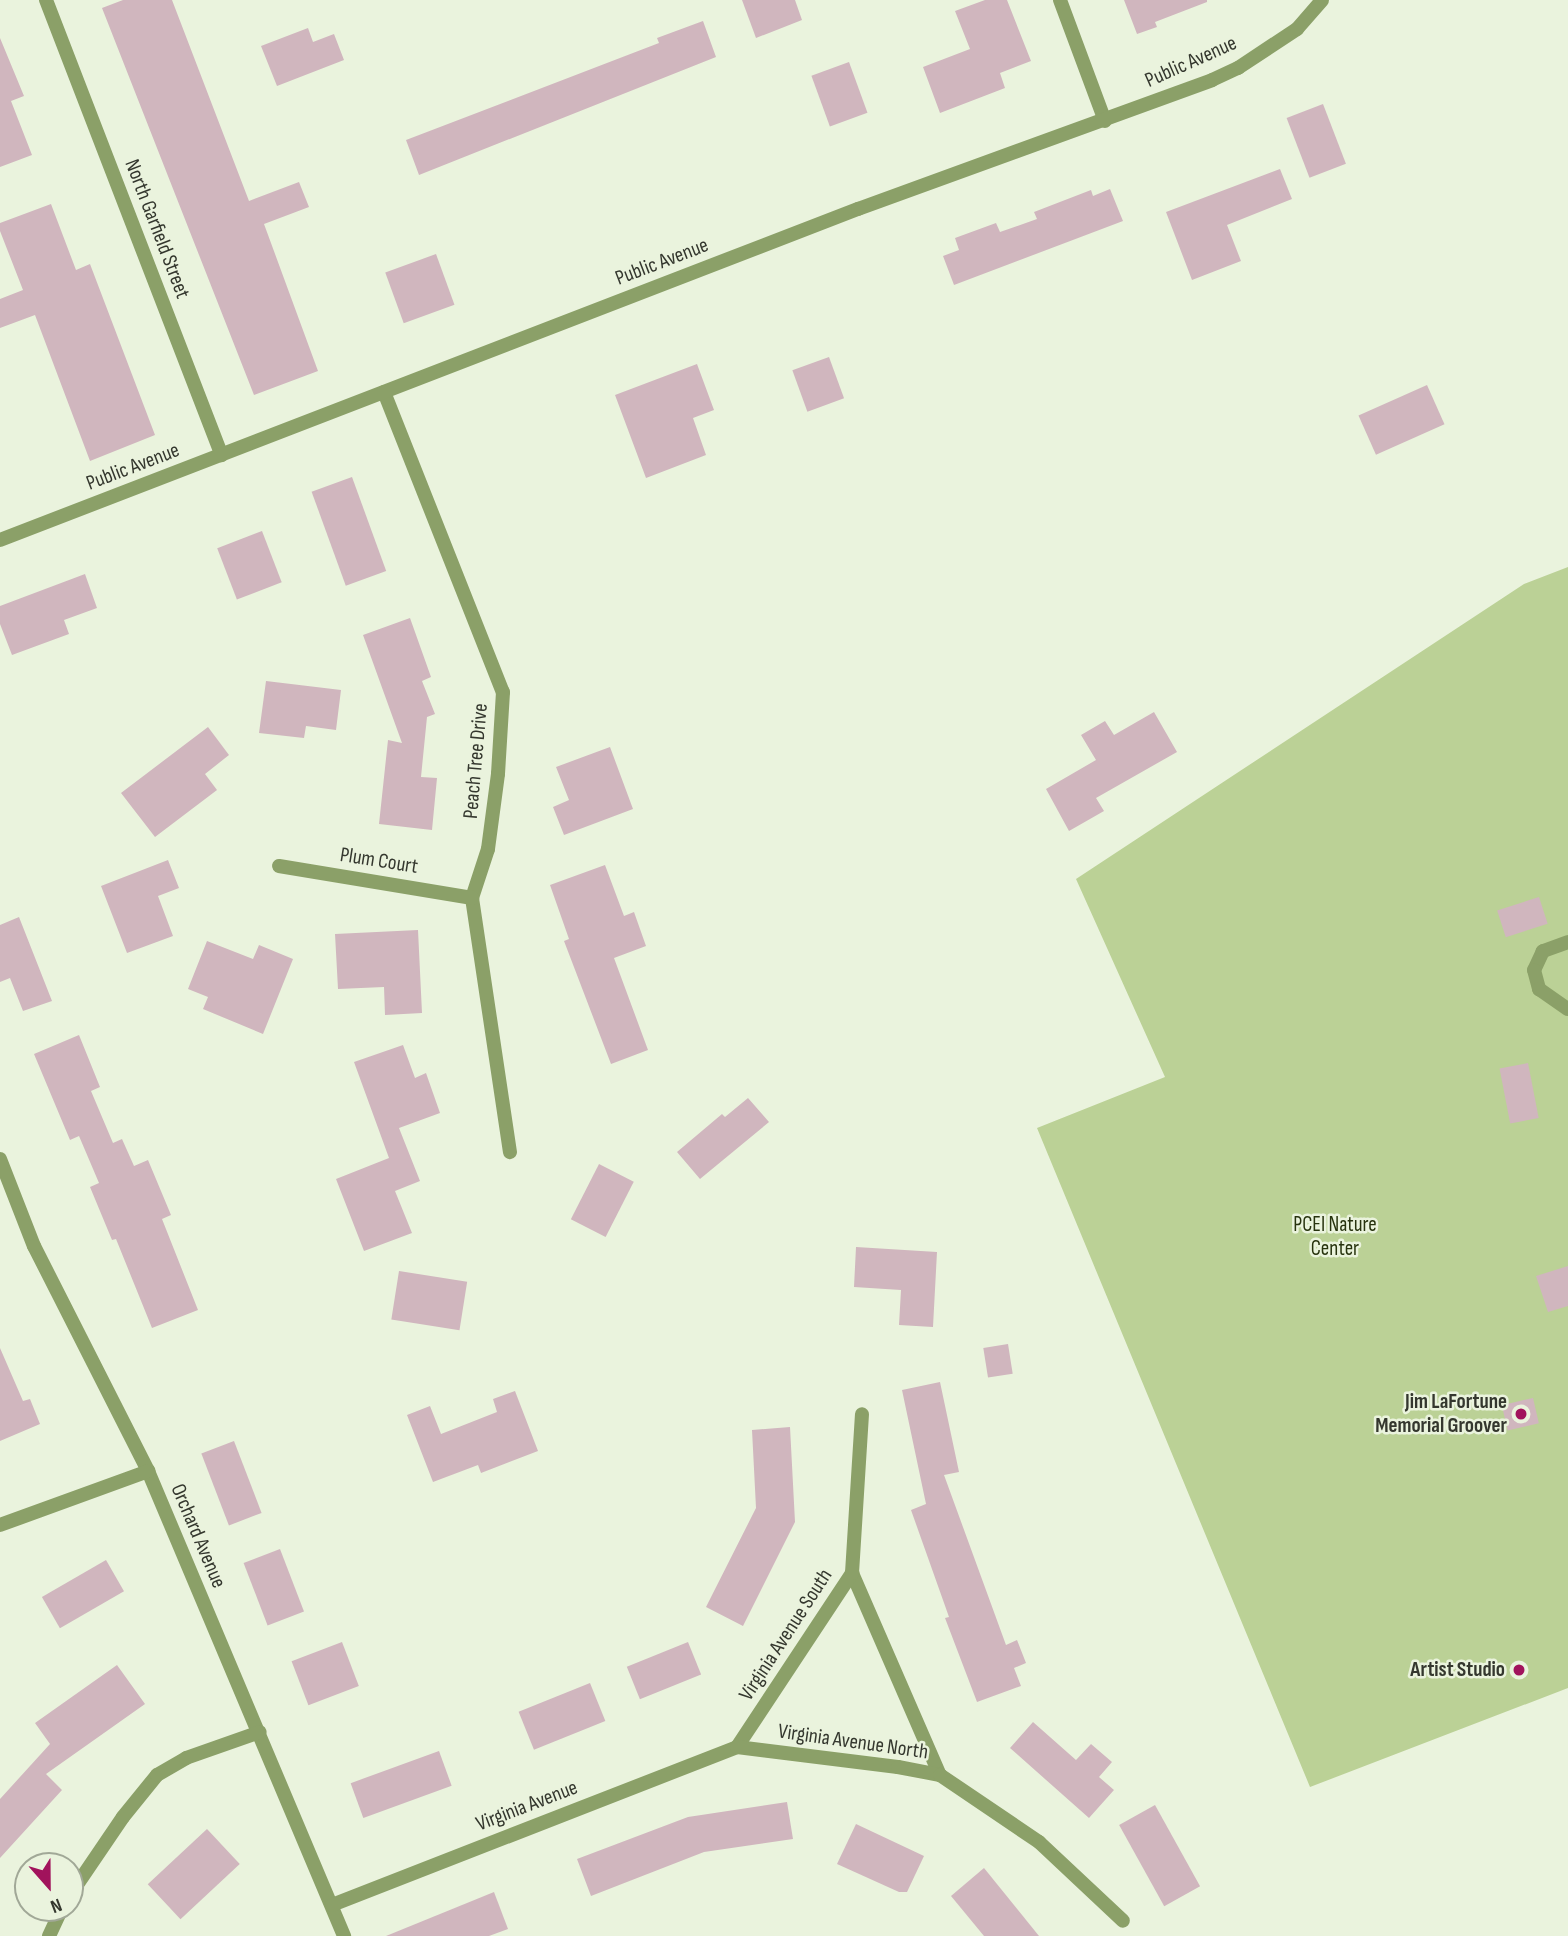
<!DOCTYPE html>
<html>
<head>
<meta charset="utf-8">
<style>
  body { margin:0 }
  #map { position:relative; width:1568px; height:1936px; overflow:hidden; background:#eaf3dd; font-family:"Sofia Sans Condensed",sans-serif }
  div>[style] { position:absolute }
  .green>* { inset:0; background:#bbd196 }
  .building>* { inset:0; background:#d0b6be; transform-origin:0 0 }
  .minor>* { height:14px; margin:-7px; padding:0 7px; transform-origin:7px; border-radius:7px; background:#8ba068 }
  .dots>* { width:19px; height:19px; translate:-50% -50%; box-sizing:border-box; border:4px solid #eaf3dd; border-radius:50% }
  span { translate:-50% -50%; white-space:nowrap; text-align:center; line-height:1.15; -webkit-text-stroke:5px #eaf3dd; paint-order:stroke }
  .street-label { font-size:21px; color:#34372e }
  .park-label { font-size:21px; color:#27330e }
  .poi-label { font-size:21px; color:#34372e; font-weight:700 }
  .right { translate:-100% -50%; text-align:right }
  .north { position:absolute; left:14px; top:1852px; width:70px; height:70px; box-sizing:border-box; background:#eaf3dd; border:2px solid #a1a897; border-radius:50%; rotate:159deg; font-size:19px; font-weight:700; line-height:28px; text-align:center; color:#34372e }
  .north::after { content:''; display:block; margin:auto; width:24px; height:32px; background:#a1135c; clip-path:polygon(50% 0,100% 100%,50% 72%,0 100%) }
</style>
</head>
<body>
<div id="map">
  <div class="green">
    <i style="clip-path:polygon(1568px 567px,1568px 1688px,1310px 1787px,1037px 1128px,1165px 1077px,1076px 879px,1524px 584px)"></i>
  </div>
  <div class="building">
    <i style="clip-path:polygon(123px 0,172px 0,249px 201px,299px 182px,309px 207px,264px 224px,318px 371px,254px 395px,102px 8px)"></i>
    <i style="clip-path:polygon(742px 0,795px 0,802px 20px,756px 38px)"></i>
    <i style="clip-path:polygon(985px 0,1007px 0,1031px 61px,1000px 73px,1005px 88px,940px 113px,923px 67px,970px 49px,955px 11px)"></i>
    <i style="clip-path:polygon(1124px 0,1207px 0,1207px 2px,1155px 22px,1157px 27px,1137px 34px)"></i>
    <i style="clip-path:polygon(703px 21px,716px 57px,419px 175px,406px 140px,659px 43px,657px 38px)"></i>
    <i style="clip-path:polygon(308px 28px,313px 42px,334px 34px,344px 60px,277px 86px,261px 46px)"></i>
    <i style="clip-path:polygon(0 38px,24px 96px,11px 101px,32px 155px,0 167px)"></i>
    <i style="left:849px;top:62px;width:54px;height:40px;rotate:70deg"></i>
    <i style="left:1323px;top:104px;width:64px;height:39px;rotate:69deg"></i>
    <i style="clip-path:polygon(1280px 169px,1292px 199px,1227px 225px,1241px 261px,1192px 280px,1166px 212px)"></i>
    <i style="clip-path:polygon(1110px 189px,1123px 221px,954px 285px,943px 256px,959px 250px,955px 238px,996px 223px,1000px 232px,1037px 219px,1034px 212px,1091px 190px,1093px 196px)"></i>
    <i style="clip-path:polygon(51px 204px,76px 270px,90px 264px,155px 435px,90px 461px,35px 315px,0 328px,0 299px,23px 290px,0 231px,0 223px)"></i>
    <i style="left:436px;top:254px;width:54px;height:54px;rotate:70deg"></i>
    <i style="left:829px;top:357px;width:44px;height:39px;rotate:70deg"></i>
    <i style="clip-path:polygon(697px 364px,714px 410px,693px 418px,706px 455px,646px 478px,615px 395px)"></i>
    <i style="left:1427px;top:385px;width:43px;height:75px;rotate:66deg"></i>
    <i style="left:352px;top:477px;width:100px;height:43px;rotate:70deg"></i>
    <i style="left:262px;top:531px;width:55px;height:48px;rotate:69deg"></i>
    <i style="clip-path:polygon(85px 574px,97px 608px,64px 620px,69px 634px,12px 655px,0 624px,0 606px)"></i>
    <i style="clip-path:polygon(410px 618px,431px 677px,422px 681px,435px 714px,427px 717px,421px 777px,437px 778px,432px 830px,379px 824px,388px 740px,402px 743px,363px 635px)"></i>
    <i style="clip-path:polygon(266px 681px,341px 690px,336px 730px,306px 726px,304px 738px,259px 733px)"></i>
    <i style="clip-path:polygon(1154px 712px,1177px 752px,1096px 798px,1104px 811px,1069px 831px,1046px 789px,1096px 760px,1081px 735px,1105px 721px,1114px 735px)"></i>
    <i style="clip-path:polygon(208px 727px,229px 755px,205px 774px,217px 790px,155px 837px,121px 793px)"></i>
    <i style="clip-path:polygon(610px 747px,633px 809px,564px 835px,553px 807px,569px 800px,556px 767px)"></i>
    <i style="clip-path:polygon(168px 860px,179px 888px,158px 896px,173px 936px,127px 953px,101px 886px)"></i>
    <i style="clip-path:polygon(605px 865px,624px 916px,634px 912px,646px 946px,614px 958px,648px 1050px,611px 1064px,564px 941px,569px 939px,550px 885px)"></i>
    <i style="left:1539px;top:897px;width:28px;height:44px;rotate:72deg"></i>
    <i style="clip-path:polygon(19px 917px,52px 1001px,23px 1011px,10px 978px,0 982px,0 925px)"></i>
    <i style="clip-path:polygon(418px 930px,422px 1013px,385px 1015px,384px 987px,338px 989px,335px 934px)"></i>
    <i style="clip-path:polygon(207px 941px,253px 959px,259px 945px,293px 959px,263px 1034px,203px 1009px,208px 997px,188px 989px)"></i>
    <i style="clip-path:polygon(79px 1035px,100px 1087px,91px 1091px,113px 1143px,122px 1139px,134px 1166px,148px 1160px,171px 1215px,162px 1219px,198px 1310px,152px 1328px,116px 1239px,112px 1240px,90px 1187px,99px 1183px,79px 1136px,70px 1140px,34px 1054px)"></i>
    <i style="clip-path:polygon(403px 1045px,415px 1078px,426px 1073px,440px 1113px,399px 1128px,420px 1181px,395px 1191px,412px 1233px,364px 1251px,336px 1179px,389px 1158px,354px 1062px)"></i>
    <i style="left:1528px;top:1063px;width:56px;height:29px;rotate:79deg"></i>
    <i style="clip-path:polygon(748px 1098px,769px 1122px,700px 1179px,677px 1152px,722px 1114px,725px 1117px)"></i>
    <i style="left:599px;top:1164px;width:39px;height:62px;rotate:27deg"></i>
    <i style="clip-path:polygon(856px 1247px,937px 1252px,933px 1327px,899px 1325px,901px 1290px,854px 1287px)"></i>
    <i style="clip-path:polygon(1568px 1266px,1568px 1306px,1548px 1312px,1536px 1276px)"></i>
    <i style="left:399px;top:1271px;width:69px;height:49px;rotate:9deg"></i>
    <i style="left:1008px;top:1344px;width:30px;height:25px;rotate:81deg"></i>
    <i style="clip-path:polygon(0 1348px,23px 1401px,30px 1399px,40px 1424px,0 1441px)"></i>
    <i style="clip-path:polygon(940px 1382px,959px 1472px,944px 1475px,1006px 1645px,1017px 1640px,1026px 1663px,1014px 1668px,1021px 1686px,977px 1702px,945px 1618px,949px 1617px,911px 1510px,926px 1504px,902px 1390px)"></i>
    <i style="clip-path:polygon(515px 1391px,538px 1451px,481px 1473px,478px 1465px,433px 1482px,407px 1415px,430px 1406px,441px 1434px,497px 1412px,493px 1399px)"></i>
    <i style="left:1533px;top:1398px;width:26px;height:32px;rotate:77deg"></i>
    <i style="clip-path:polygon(790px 1427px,795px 1522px,743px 1626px,706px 1607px,756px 1508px,752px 1430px)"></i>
    <i style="left:234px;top:1441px;width:77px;height:35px;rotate:69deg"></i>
    <i style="left:280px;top:1549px;width:67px;height:39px;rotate:69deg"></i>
    <i style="left:106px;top:1560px;width:36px;height:74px;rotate:60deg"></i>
    <i style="left:342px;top:1642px;width:47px;height:54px;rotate:69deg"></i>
    <i style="left:688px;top:1642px;width:35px;height:66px;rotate:68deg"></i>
    <i style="clip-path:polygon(117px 1665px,145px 1704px,46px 1774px,62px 1790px,0 1858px,0 1799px,50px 1744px,35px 1723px)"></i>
    <i style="left:590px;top:1683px;width:41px;height:77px;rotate:68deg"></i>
    <i style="clip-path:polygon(1033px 1722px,1076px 1760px,1091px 1744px,1112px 1762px,1099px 1777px,1114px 1790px,1089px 1818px,1010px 1748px)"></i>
    <i style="left:439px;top:1751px;width:37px;height:94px;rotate:70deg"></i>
    <i style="clip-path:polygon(787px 1802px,793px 1839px,704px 1852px,591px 1896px,577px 1859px,688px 1817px)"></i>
    <i style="left:1155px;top:1805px;width:93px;height:41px;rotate:61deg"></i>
    <i style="clip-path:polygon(856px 1824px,924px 1856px,907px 1892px,899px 1892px,837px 1864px)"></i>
    <i style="left:207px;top:1829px;width:48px;height:81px;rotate:47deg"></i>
    <i style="clip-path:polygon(984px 1868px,1039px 1936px,984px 1936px,951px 1896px)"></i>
    <i style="clip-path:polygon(494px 1892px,508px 1929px,489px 1936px,386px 1936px)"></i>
  </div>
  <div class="minor">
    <i style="left:46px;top:0;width:488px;rotate:68.9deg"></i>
    <i style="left:1060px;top:0;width:129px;rotate:69.6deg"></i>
    <i style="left:384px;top:392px;width:323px;rotate:68.4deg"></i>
    <i style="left:503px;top:692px;width:82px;rotate:93.5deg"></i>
    <i style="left:498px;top:774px;width:76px;rotate:97.6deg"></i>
    <i style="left:488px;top:849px;width:52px;rotate:108.1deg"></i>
    <i style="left:472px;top:898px;width:257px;rotate:81.5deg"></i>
    <i style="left:0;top:540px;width:920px;rotate:-21.1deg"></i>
    <i style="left:858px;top:209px;width:377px;rotate:-20deg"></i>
    <i style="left:1212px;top:80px;width:29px;rotate:-25deg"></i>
    <i style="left:1238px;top:68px;width:71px;rotate:-33.5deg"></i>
    <i style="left:1297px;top:29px;width:38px;rotate:-49deg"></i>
    <i style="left:279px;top:866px;width:196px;rotate:9.4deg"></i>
    <i style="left:1568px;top:942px;width:27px;rotate:160deg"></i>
    <i style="left:1543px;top:951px;width:21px;rotate:115deg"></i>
    <i style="left:1534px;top:970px;width:20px;rotate:75deg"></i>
    <i style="left:1539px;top:989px;width:35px;rotate:35deg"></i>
    <i style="left:0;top:1159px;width:93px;rotate:68.7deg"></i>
    <i style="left:34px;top:1246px;width:252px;rotate:63.1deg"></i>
    <i style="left:148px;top:1471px;width:505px;rotate:67.14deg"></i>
    <i style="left:0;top:1525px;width:158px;rotate:-20deg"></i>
    <i style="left:852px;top:1573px;width:220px;rotate:66.5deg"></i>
    <i style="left:737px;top:1747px;width:209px;rotate:-56.5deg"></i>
    <i style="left:852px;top:1573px;width:159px;rotate:-86.4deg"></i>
    <i style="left:70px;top:1895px;width:94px;rotate:-55.8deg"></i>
    <i style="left:123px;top:1817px;width:54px;rotate:-51deg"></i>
    <i style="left:157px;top:1775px;width:34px;rotate:-30deg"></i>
    <i style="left:186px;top:1758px;width:78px;rotate:-19.4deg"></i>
    <i style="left:332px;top:1905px;width:435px;rotate:-21.3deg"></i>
    <i style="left:737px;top:1747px;width:162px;rotate:7.1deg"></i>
    <i style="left:898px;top:1767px;width:43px;rotate:10.8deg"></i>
    <i style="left:940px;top:1775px;width:120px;rotate:34.1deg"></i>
    <i style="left:1039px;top:1842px;width:115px;rotate:43.2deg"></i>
    <i style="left:49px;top:1936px;width:31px;rotate:-65deg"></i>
  </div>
  <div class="dots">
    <i style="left:1521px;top:1414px;background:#a1135c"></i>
    <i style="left:1519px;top:1670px;background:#a1135c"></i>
  </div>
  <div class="street-label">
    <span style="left:1191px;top:62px;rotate:-24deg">Public Avenue</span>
    <span style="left:157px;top:229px;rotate:69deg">North Garfield Street</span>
    <span style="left:662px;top:262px;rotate:-21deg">Public Avenue</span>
    <span style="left:133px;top:467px;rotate:-21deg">Public Avenue</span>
    <span style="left:476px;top:761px;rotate:-85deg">Peach Tree Drive</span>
    <span style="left:379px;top:861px;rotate:9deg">Plum Court</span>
    <span style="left:198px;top:1536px;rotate:67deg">Orchard Avenue</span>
    <span style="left:786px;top:1635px;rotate:-57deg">Virginia Avenue South</span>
    <span style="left:853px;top:1742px;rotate:8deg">Virginia Avenue North</span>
    <span style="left:527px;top:1806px;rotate:-21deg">Virginia Avenue</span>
  </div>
  <div class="park-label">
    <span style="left:1335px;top:1237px">PCEI Nature<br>Center</span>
  </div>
  <div class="poi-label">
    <span class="right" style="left:1507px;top:1414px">Jim LaFortune<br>Memorial Groover</span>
    <span class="right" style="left:1505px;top:1670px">Artist Studio</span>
  </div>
  <div class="north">N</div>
</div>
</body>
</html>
